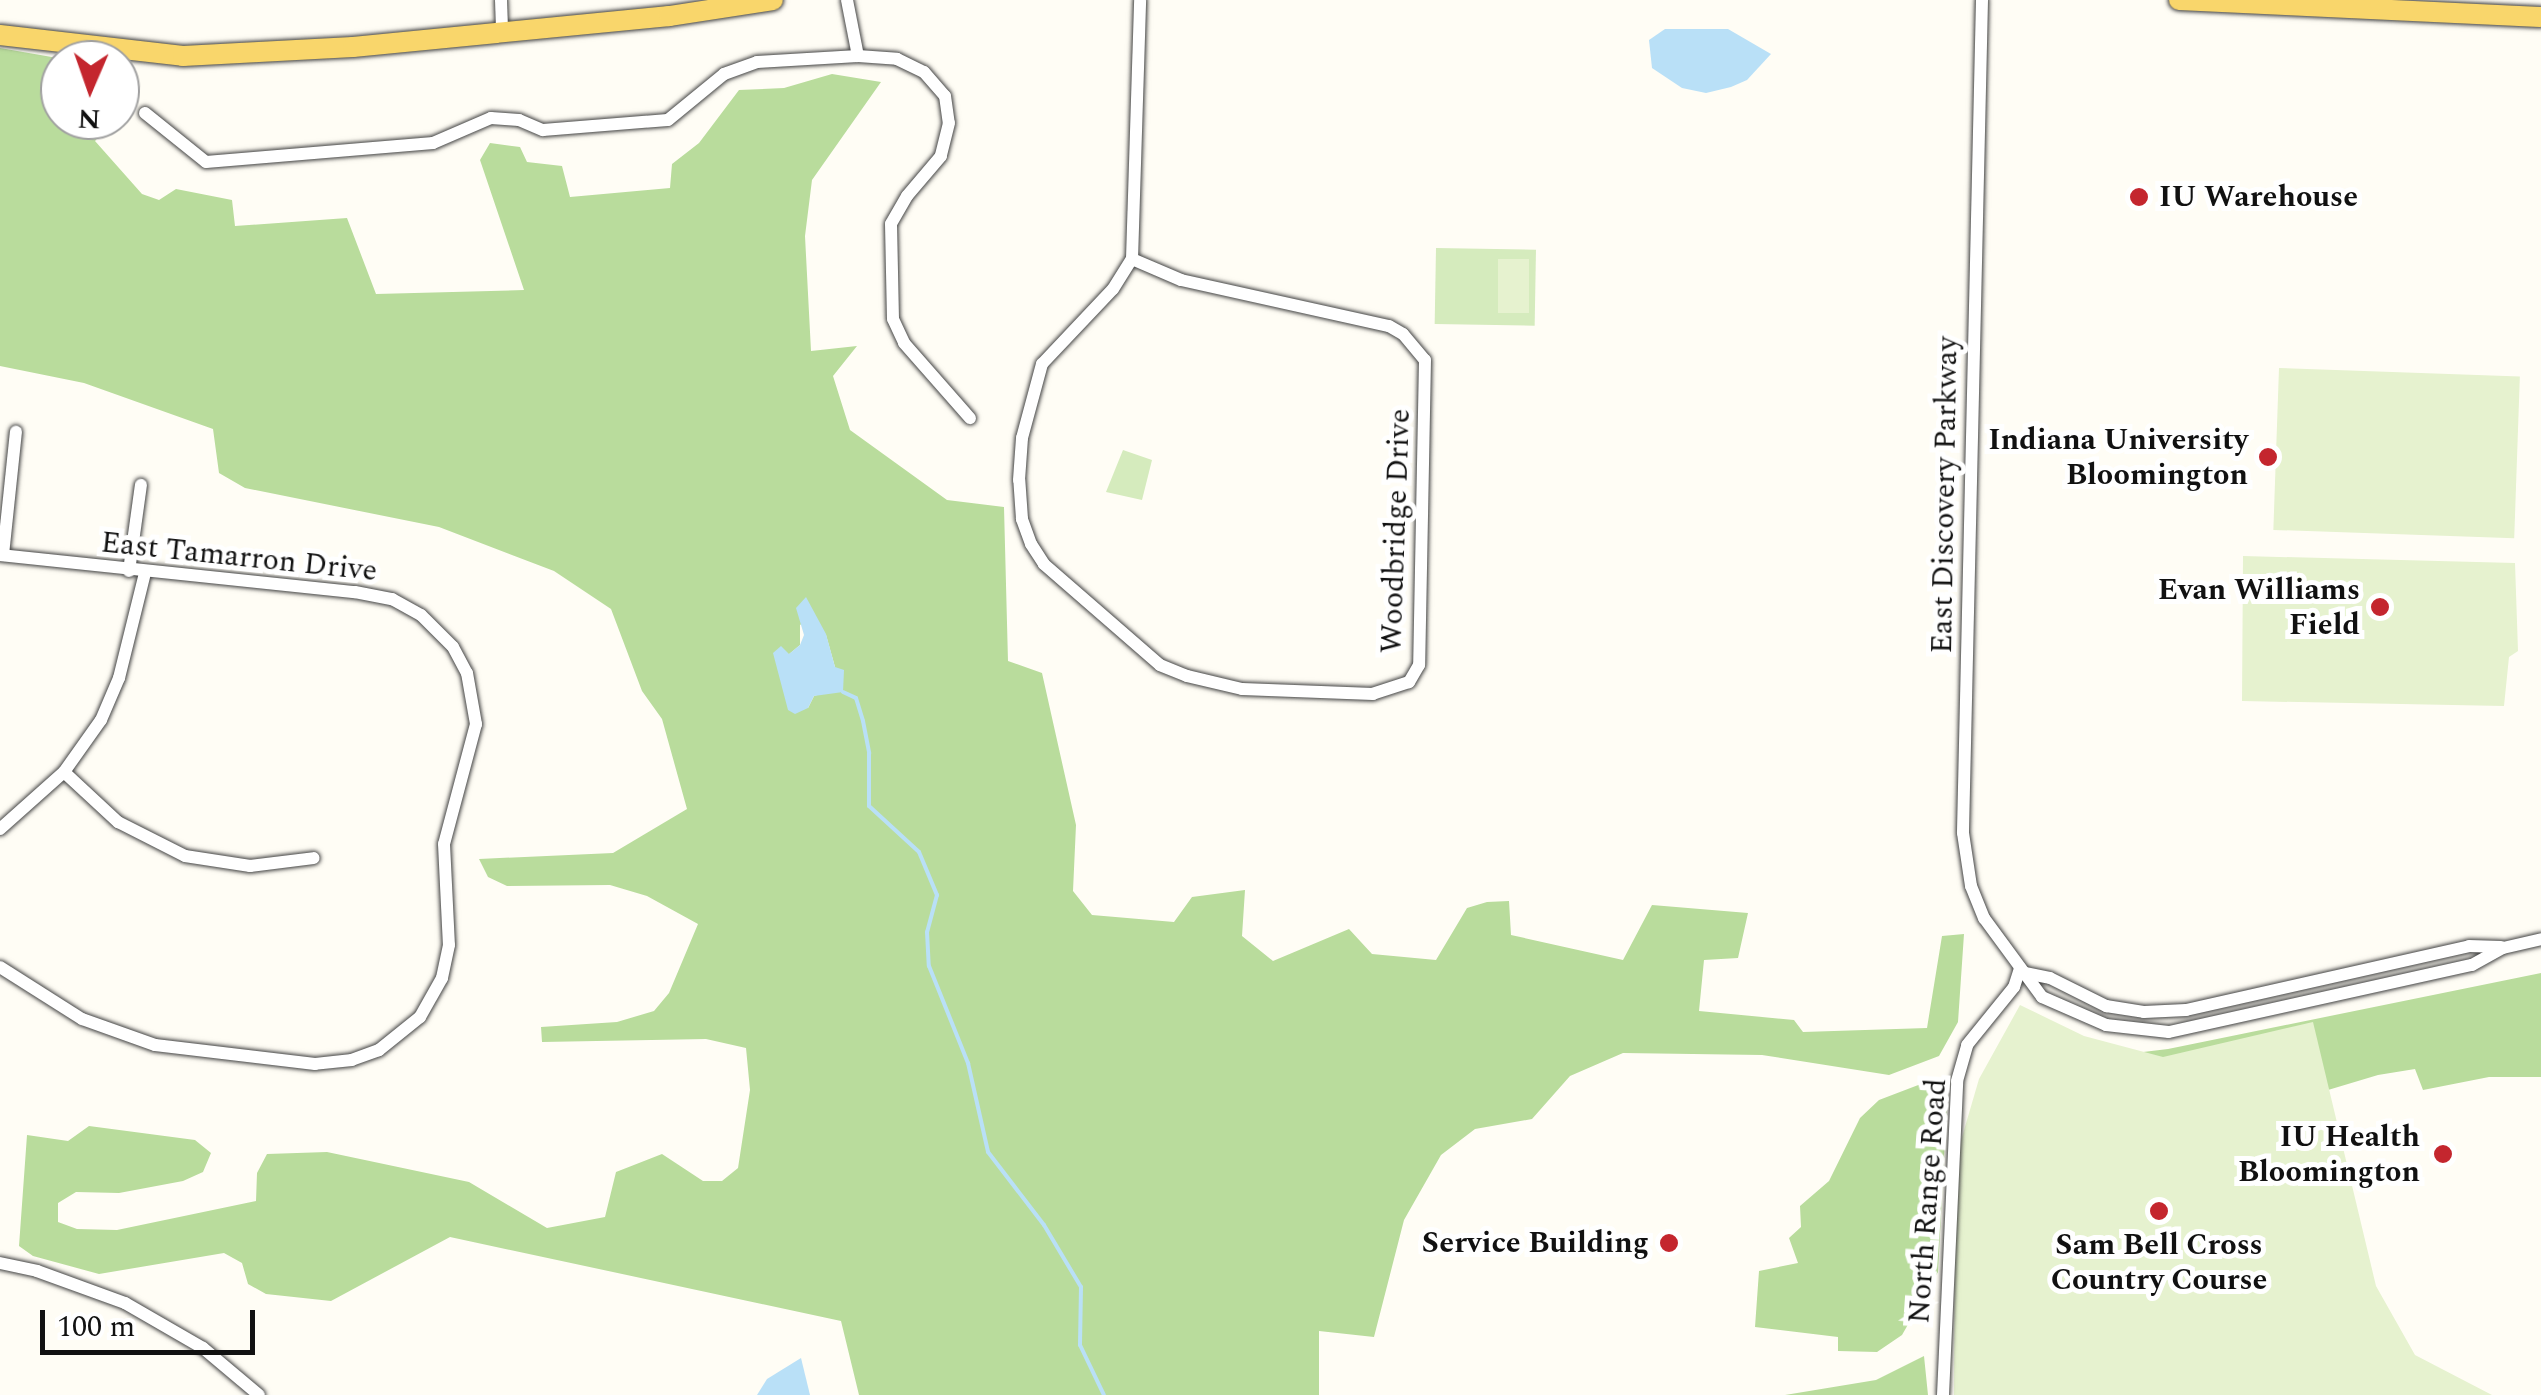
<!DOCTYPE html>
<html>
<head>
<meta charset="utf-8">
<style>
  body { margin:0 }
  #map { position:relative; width:2541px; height:1395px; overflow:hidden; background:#fffdf5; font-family:Spectral,serif }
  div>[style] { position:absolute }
  .green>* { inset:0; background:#d5ebbd; transform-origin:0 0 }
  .forest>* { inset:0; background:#b9dc9c }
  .pitch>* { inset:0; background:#e6f2cf; transform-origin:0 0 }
  .water>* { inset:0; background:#b9e0f7 }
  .stream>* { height:4px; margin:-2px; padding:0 2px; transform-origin:2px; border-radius:2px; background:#b9e0f7 }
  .roads { filter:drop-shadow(0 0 2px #444) drop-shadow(0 0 2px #444) }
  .street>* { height:12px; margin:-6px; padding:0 6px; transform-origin:6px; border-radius:6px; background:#fff }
  .primary>* { height:20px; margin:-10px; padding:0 10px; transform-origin:10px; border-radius:10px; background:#f9d66b }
  .dots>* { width:28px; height:28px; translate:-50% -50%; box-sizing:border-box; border:5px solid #fff; border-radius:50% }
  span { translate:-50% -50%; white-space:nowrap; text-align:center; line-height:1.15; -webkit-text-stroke:10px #fff; paint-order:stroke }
  .poi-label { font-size:30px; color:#111; font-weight:700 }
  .left { translate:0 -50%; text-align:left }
  .right { translate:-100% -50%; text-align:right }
  .street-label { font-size:30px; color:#111 }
  .north { position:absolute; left:40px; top:40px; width:100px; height:100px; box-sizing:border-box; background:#fff; border:2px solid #a0a0a0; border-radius:50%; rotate:182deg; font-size:28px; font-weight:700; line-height:40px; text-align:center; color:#111 }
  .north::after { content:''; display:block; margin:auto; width:35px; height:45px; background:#c4262e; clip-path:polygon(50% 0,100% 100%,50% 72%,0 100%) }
  .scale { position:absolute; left:40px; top:1310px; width:215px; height:45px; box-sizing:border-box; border:5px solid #111; border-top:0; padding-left:12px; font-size:30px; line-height:35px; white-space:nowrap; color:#111; -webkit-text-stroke:8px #fff; paint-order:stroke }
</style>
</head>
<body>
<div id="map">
  <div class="green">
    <i style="left:1436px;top:248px;width:100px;height:76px;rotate:1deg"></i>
    <i style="clip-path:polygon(1123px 450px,1152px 460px,1142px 500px,1106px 492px)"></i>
  </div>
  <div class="forest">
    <i style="clip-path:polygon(evenodd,0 48px,69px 60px,60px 60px,60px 120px,114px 120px,95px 141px,142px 194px,159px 200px,176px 189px,232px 200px,235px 226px,347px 218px,376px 294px,524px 290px,480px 160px,490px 143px,520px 147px,527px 162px,562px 166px,570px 197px,670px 188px,672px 164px,699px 143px,739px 90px,784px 88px,832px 74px,881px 82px,812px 180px,805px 236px,811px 351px,857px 346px,833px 376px,850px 430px,947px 500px,1004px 507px,1008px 661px,1042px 673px,1076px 825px,1073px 891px,1092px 915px,1174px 922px,1192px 897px,1245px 890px,1242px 936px,1273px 961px,1349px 929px,1372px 954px,1436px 960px,1467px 908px,1487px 902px,1509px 901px,1511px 935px,1623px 960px,1652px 905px,1748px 913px,1738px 958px,1704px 960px,1699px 1011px,1794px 1020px,1803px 1032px,1927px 1028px,1942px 936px,1964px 934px,1958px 1022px,1939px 1056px,1889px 1075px,1762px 1055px,1623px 1053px,1570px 1076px,1532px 1119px,1475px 1129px,1441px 1155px,1404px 1220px,1374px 1337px,1319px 1331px,1319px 1395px,859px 1395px,841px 1321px,450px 1237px,331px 1301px,266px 1294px,248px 1284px,242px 1263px,224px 1253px,99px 1274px,33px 1256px,19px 1246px,27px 1135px,68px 1141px,89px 1126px,195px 1140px,211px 1153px,203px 1172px,183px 1181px,119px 1193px,76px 1192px,58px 1203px,58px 1222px,77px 1229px,117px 1230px,256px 1201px,257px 1173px,267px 1154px,327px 1152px,469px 1182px,547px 1228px,605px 1217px,616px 1172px,662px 1154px,703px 1181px,722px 1181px,738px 1168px,750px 1090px,746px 1048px,706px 1039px,542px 1042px,541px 1027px,617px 1022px,654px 1011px,669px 993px,698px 924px,647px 896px,610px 885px,507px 886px,488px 877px,479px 859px,613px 853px,687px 809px,662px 719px,642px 691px,611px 609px,554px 571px,439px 527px,245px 488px,219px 473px,213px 429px,84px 383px,0 366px,0 48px,813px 616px,826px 635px,835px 667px,823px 693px,814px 696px,808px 708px,788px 655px,800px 645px,800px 625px,813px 616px)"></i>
    <i style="clip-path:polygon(2541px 973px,2541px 1077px,2489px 1077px,2423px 1090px,2415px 1069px,2378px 1075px,2288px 1102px,2110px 1056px,2168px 1049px)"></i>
    <i style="clip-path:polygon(1934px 1079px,1948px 1083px,1938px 1272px,1902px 1335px,1877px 1352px,1838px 1351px,1838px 1337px,1755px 1327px,1759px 1271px,1798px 1263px,1789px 1238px,1801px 1227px,1800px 1206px,1829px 1181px,1860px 1118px,1879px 1100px)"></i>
    <i style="clip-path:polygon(1924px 1356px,1928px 1395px,1785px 1395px,1876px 1380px)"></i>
  </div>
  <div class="pitch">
    <i style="left:1498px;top:259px;width:31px;height:54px"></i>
    <i style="left:2279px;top:368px;width:241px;height:162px;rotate:2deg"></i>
    <i style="clip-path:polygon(2243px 556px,2515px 563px,2518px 651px,2509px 657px,2504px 706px,2242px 701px)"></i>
    <i style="clip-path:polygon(2020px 1005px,2084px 1036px,2163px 1057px,2313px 1022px,2376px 1286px,2415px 1355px,2492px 1395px,1954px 1395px,1955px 1161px,1979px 1079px)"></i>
  </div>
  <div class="water">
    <i style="clip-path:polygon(1665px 29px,1728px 29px,1771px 54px,1747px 80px,1731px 87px,1706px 93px,1682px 88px,1652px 68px,1649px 40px)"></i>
    <i style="clip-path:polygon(806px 597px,826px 634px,835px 667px,844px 670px,843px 692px,814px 696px,808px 708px,795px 714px,788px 710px,773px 653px,781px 646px,789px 654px,800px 645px,804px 635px,796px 608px)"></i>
    <i style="clip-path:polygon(801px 1358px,810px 1395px,757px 1395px,767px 1379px)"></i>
  </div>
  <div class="stream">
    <i style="left:843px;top:692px;width:14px;rotate:25deg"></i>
    <i style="left:856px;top:698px;width:24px;rotate:73deg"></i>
    <i style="left:863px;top:721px;width:33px;rotate:79deg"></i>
    <i style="left:869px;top:753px;width:53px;rotate:90deg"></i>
    <i style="left:869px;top:806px;width:68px;rotate:42.6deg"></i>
    <i style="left:919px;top:852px;width:47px;rotate:67.3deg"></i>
    <i style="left:937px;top:895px;width:38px;rotate:105deg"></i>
    <i style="left:927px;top:932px;width:34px;rotate:87deg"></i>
    <i style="left:929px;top:966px;width:105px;rotate:68.1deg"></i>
    <i style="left:968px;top:1063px;width:91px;rotate:77.3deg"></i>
    <i style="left:988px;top:1152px;width:92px;rotate:52.5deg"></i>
    <i style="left:1044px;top:1225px;width:72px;rotate:59.2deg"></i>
    <i style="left:1081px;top:1287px;width:58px;rotate:91deg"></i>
    <i style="left:1080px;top:1345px;width:55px;rotate:64.4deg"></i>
  </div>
  <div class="roads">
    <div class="street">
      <i style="left:501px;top:0;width:32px;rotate:88deg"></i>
      <i style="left:847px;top:0;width:57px;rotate:78.9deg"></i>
      <i style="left:1982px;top:0;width:833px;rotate:91.31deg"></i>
      <i style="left:1963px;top:833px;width:54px;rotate:81.4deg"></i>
      <i style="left:1971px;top:886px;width:35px;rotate:68deg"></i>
      <i style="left:1984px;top:918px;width:98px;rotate:53.7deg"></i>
      <i style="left:2042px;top:997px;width:70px;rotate:23.6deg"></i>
      <i style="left:2106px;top:1025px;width:63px;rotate:6.3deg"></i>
      <i style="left:2169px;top:1032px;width:310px;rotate:-12.5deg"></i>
      <i style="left:2472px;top:965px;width:35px;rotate:-29deg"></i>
      <i style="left:2503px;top:948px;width:39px;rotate:-13deg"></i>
      <i style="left:145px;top:113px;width:78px;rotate:38.8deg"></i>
      <i style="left:206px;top:162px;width:228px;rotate:-4.8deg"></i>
      <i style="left:433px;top:143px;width:63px;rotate:-23.3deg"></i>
      <i style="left:491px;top:118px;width:28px;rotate:4deg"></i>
      <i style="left:519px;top:120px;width:26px;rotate:23deg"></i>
      <i style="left:543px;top:130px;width:125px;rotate:-4.6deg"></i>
      <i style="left:668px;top:120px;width:72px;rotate:-39.4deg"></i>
      <i style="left:724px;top:74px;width:35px;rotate:-20deg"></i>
      <i style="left:757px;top:62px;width:101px;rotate:-3.4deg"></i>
      <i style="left:858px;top:56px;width:39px;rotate:4deg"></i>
      <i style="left:897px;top:59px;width:30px;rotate:26deg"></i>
      <i style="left:924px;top:72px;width:32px;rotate:49deg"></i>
      <i style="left:945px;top:96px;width:27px;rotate:82deg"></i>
      <i style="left:949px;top:123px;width:34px;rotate:104deg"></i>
      <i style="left:941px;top:156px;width:52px;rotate:130.4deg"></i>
      <i style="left:907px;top:196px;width:32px;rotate:120deg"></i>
      <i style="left:891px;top:224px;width:95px;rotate:88.8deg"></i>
      <i style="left:893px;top:319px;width:26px;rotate:65deg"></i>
      <i style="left:904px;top:343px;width:100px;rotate:48.7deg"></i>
      <i style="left:1132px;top:259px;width:53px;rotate:23.2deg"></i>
      <i style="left:1181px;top:280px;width:213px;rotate:12.5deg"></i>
      <i style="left:1389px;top:326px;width:16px;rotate:30deg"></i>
      <i style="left:1403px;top:334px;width:34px;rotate:50deg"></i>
      <i style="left:1425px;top:360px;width:305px;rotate:91.1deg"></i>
      <i style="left:1419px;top:665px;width:20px;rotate:120deg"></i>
      <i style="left:1409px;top:682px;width:38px;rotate:162deg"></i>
      <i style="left:1373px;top:694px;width:131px;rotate:-177.8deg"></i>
      <i style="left:1242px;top:689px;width:57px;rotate:-166.7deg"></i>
      <i style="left:1187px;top:676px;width:29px;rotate:-158deg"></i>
      <i style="left:1160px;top:665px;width:154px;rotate:-139deg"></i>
      <i style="left:1044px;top:564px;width:24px;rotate:-123deg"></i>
      <i style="left:1031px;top:544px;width:27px;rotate:-110deg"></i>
      <i style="left:1022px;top:519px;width:39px;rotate:-94deg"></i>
      <i style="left:1019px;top:480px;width:42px;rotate:-85.9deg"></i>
      <i style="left:1022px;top:438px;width:77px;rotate:-74.9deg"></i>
      <i style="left:1042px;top:364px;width:103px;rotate:-46.6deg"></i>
      <i style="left:1113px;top:289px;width:36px;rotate:-58deg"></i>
      <i style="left:1132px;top:259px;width:259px;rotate:-88.2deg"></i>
      <i style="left:0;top:555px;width:357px;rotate:6deg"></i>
      <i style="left:355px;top:592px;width:38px;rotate:11deg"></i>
      <i style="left:392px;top:599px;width:33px;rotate:29deg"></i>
      <i style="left:421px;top:615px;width:45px;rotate:45deg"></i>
      <i style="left:453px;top:647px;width:30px;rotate:62deg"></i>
      <i style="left:467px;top:673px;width:52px;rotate:80deg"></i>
      <i style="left:476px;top:724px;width:124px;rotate:104.9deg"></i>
      <i style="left:444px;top:844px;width:101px;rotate:87.2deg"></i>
      <i style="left:449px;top:945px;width:34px;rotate:102deg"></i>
      <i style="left:442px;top:978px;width:45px;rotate:119.4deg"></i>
      <i style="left:420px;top:1017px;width:53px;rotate:141.2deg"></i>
      <i style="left:379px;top:1050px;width:29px;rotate:160deg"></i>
      <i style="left:352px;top:1060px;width:37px;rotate:174deg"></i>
      <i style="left:315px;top:1064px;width:161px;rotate:-173.2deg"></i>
      <i style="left:155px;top:1045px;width:77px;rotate:-160.4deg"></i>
      <i style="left:82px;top:1019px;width:97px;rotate:-147.6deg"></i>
      <i style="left:3px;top:555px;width:124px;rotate:-84deg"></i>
      <i style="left:129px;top:571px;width:87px;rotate:-82.1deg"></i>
      <i style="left:64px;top:772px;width:74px;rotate:42.8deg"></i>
      <i style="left:118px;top:822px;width:75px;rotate:26.9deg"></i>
      <i style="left:185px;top:856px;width:66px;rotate:8.7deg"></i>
      <i style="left:250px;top:866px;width:64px;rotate:-7.1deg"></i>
      <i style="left:0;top:829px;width:86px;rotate:-41.7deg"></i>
      <i style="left:64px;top:772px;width:64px;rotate:-54.6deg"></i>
      <i style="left:101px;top:720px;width:46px;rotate:-66.8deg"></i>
      <i style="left:119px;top:678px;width:108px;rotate:-76.1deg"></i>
      <i style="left:2025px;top:973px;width:25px;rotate:11deg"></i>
      <i style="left:2050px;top:978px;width:63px;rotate:26.6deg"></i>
      <i style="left:2106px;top:1006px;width:38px;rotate:9deg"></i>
      <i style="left:2144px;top:1012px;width:42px;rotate:-2.7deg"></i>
      <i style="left:2186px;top:1010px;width:290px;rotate:-12.7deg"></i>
      <i style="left:2469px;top:946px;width:32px;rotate:2deg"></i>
      <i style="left:0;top:1263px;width:38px;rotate:12deg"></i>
      <i style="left:37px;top:1271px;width:94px;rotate:20deg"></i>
      <i style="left:125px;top:1303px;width:90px;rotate:30deg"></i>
      <i style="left:203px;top:1348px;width:73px;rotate:40deg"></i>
      <i style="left:1943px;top:1395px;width:314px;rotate:-87.4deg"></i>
      <i style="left:1957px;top:1081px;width:37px;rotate:-74deg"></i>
      <i style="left:1967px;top:1045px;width:75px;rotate:-51deg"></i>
      <i style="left:2014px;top:987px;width:20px;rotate:-72deg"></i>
    </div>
    <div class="primary">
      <i style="left:2179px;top:0;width:362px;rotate:2.7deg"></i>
      <i style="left:0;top:35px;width:184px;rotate:6.5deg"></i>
      <i style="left:183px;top:56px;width:170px;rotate:-3deg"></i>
      <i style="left:353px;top:47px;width:318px;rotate:-5.6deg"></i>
      <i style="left:669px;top:16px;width:105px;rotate:-8.7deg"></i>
    </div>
  </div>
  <div class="dots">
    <i style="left:2139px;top:197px;background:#c4262e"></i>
    <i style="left:2268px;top:457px;background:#c4262e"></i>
    <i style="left:2380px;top:607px;background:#c4262e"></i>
    <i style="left:2443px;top:1154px;background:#c4262e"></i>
    <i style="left:2159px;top:1211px;background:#c4262e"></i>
    <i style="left:1669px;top:1243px;background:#c4262e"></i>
  </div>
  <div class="poi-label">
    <span class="left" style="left:2159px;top:197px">IU Warehouse</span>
    <span class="right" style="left:2248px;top:457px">Indiana University<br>Bloomington</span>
    <span class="right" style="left:2360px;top:607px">Evan Williams<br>Field</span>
    <span class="right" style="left:2420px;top:1154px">IU Health<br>Bloomington</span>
    <span class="right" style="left:1649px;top:1243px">Service Building</span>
    <span style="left:2159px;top:1262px">Sam Bell Cross<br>Country Course</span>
  </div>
  <div class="street-label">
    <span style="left:1945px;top:495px;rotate:-89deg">East Discovery Parkway</span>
    <span style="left:1396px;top:531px;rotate:-88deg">Woodbridge Drive</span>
    <span style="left:239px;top:557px;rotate:6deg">East Tamarron Drive</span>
    <span style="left:1928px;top:1201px;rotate:-86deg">North Range Road</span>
  </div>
  <div class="north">N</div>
  <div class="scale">100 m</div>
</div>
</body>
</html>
